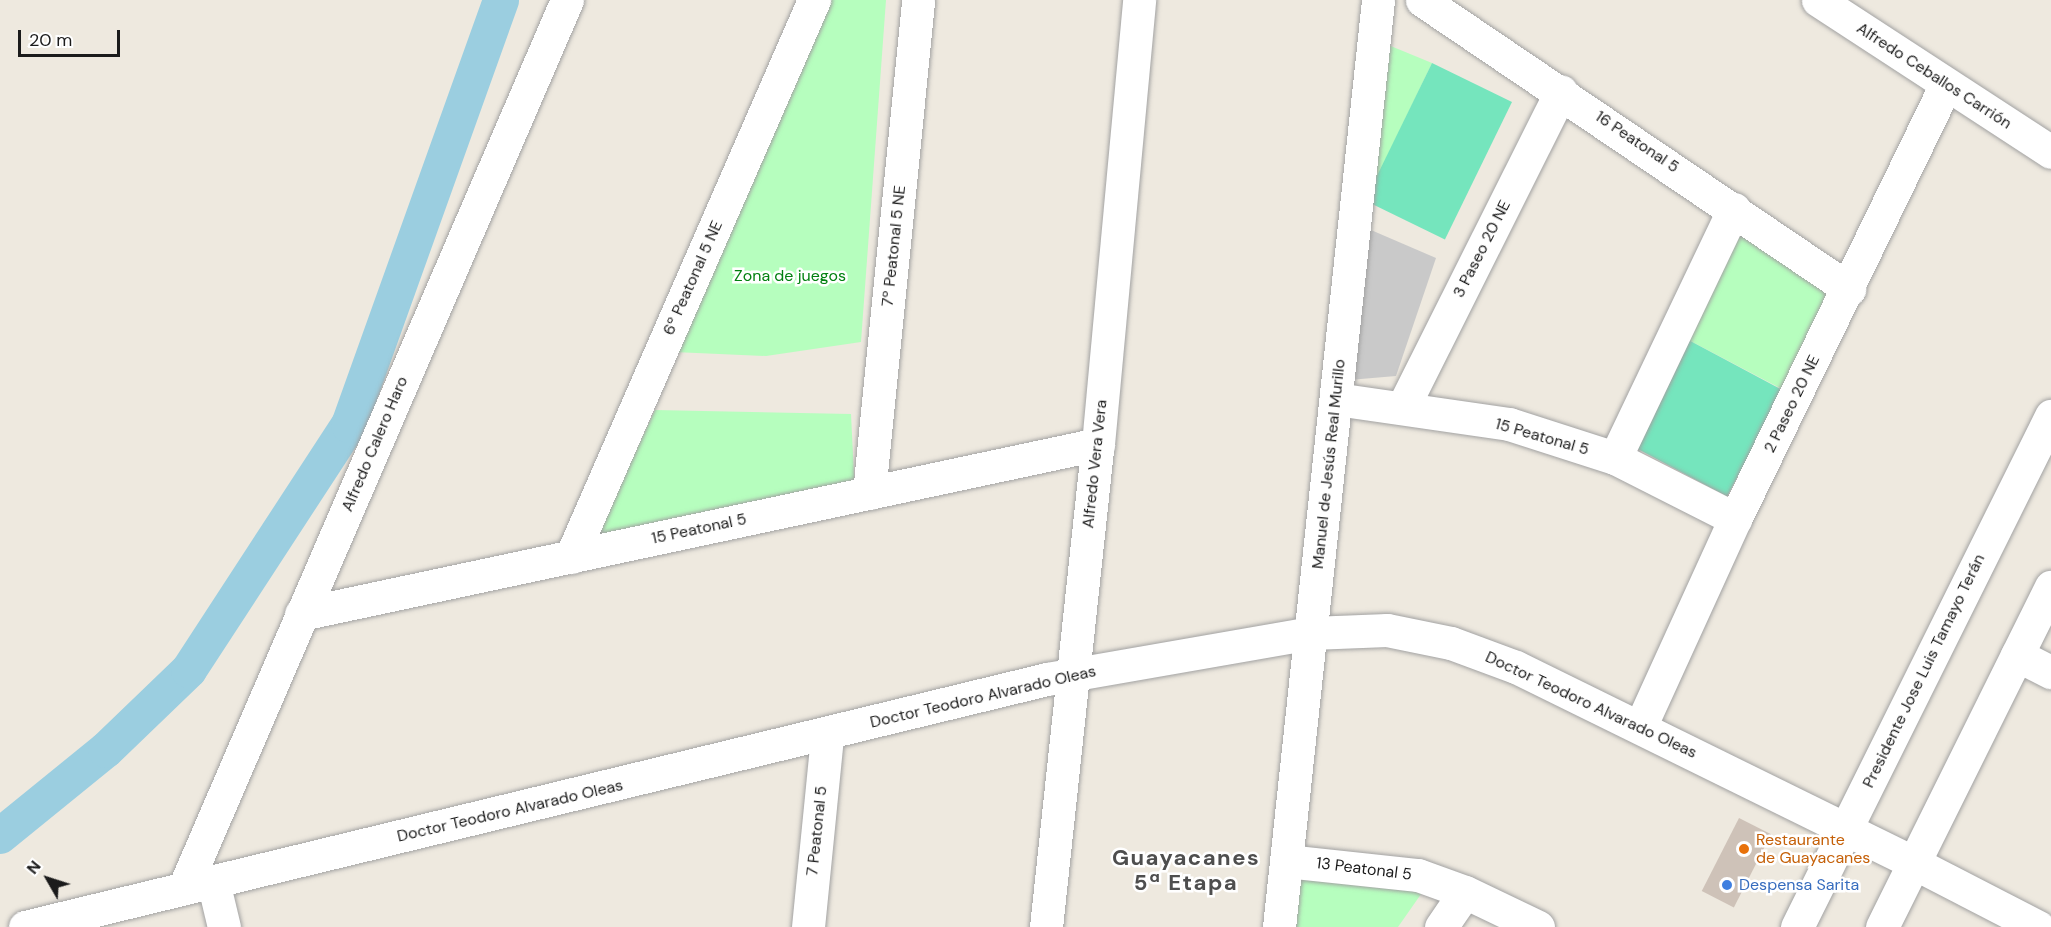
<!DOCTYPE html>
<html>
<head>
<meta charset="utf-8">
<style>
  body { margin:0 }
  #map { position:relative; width:2051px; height:927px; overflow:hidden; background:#eee9df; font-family:"DM Sans",sans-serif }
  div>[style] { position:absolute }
  .religious>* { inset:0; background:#c9c9c9 }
  .park>* { inset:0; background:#b6febe }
  .pitch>* { inset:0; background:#75e5bd; transform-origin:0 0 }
  .canal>* { height:36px; margin:-18px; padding:0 18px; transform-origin:18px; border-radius:18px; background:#9bcee0 }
  .building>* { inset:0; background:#cec2b8; transform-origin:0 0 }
  .roads { filter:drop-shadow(0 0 2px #a2a2a2) drop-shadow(0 0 2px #a2a2a2) }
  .minor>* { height:33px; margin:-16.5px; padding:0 16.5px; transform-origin:16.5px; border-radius:16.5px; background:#fff }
  .tertiary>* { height:33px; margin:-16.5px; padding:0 16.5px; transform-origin:16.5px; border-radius:16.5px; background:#fff }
  .dots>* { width:16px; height:16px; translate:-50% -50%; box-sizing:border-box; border:3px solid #fff; border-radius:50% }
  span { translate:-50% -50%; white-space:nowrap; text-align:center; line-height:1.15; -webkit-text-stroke:5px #fff; paint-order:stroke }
  .street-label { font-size:16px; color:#1b1b1b }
  .park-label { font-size:16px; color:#028010 }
  .food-label { font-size:16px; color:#c56008 }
  .left { translate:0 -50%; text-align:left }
  .shop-label { font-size:16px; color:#366cbe }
  .district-label { font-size:22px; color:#4e4e4e; font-weight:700; letter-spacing:1.5px }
  .north { position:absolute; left:18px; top:849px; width:60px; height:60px; -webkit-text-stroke:4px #fff; paint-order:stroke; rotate:309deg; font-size:16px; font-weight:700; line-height:24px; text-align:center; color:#1b1b1b }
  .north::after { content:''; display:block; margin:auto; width:21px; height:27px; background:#1b1b1b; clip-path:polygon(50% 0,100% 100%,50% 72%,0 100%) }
  .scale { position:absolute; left:18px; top:30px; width:102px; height:27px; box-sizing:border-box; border:3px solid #1b1b1b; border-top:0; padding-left:8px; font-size:18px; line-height:21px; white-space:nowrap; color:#1b1b1b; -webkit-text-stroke:4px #fff; paint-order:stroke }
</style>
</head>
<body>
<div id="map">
  <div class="religious">
    <i style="clip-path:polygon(1364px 227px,1436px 258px,1396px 376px,1349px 380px)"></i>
  </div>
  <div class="park">
    <i style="clip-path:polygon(830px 0,886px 0,861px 342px,766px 356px,674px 352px)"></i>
    <i style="clip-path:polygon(1381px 42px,1432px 63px,1366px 201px)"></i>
    <i style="clip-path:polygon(1733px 231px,1827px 292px,1784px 390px,1681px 336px)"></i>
    <i style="clip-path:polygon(655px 410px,851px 414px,855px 496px,591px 548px)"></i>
    <i style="clip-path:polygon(1300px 879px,1426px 887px,1398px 927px,1296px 927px)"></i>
  </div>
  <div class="pitch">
    <i style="left:1432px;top:63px;width:89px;height:153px;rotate:26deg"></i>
    <i style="left:1681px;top:336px;width:116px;height:120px;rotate:28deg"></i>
  </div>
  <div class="canal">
    <i style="left:0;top:836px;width:136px;rotate:-39.1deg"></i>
    <i style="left:106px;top:750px;width:115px;rotate:-43.9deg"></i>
    <i style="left:189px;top:670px;width:293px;rotate:-56.9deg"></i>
    <i style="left:349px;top:425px;width:451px;rotate:-70.3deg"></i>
  </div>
  <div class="building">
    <i style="left:1739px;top:818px;width:36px;height:82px;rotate:27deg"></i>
  </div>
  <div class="roads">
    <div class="minor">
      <i style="left:1422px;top:0;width:516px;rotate:34.09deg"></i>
      <i style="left:1818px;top:0;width:278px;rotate:33.1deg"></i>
      <i style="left:1336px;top:399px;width:175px;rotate:8.2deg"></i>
      <i style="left:1509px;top:424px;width:111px;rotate:17.8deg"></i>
      <i style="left:1615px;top:458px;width:135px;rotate:26.9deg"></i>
      <i style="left:1403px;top:407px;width:353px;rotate:-63.4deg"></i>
      <i style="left:1615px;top:458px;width:276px;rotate:-64.5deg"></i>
      <i style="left:869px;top:493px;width:495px;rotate:-84.3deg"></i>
      <i style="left:571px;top:557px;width:608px;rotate:-66.43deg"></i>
      <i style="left:301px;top:614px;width:815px;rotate:-12.04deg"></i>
      <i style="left:2017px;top:655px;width:38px;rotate:27deg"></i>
      <i style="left:1641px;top:725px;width:226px;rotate:-65.5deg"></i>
      <i style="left:1735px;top:519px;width:483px;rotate:-64.1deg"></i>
      <i style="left:1286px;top:861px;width:133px;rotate:6.1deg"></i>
      <i style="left:1418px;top:875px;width:50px;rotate:19.9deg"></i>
      <i style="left:1465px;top:892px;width:81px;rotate:25.6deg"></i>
      <i style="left:1914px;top:863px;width:140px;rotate:27.3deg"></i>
      <i style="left:213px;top:881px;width:47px;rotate:76.6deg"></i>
      <i style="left:184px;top:888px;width:967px;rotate:-66.67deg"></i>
      <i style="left:808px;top:927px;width:193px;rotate:-84.3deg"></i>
      <i style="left:1046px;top:927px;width:486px;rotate:-83.9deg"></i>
      <i style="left:1098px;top:444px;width:446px;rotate:-84.7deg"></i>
      <i style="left:1279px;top:927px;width:932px;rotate:-83.9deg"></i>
      <i style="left:1441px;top:927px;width:42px;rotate:-55.6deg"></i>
    </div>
    <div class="tertiary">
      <i style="left:25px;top:927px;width:1052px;rotate:-13.64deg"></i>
      <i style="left:1047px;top:679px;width:268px;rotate:-9.9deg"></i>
      <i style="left:1311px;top:633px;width:76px;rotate:-2.3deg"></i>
      <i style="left:1387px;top:630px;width:65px;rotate:11.5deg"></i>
      <i style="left:1451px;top:643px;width:69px;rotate:20.3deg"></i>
      <i style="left:1516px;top:667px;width:444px;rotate:26.2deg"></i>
      <i style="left:1797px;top:927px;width:571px;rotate:-63.57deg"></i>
      <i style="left:1882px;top:927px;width:380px;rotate:-63.6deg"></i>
    </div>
  </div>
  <div class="dots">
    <i style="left:1744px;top:849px;background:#e8710a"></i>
    <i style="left:1727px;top:885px;background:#3f7fe0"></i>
  </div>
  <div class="street-label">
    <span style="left:1934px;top:76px;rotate:33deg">Alfredo Ceballos Carrión</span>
    <span style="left:1637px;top:142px;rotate:34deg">16 Peatonal 5</span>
    <span style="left:894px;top:246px;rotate:-84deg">7º Peatonal 5 NE</span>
    <span style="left:1482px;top:249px;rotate:-63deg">3 Paseo 20 NE</span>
    <span style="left:693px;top:278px;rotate:-66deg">6º Peatonal 5 NE</span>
    <span style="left:1792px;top:404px;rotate:-64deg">2 Paseo 20 NE</span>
    <span style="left:1542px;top:437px;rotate:16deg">15 Peatonal 5</span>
    <span style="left:375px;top:444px;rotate:-67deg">Alfredo Calero Haro</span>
    <span style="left:1095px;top:464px;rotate:-84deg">Alfredo Vera Vera</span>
    <span style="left:1329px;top:464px;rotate:-84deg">Manuel de Jesús Real Murillo</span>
    <span style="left:699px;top:529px;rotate:-12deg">15 Peatonal 5</span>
    <span style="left:1924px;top:671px;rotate:-64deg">Presidente Jose Luis Tamayo Terán</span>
    <span style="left:983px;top:697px;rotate:-13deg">Doctor Teodoro Alvarado Oleas</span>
    <span style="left:1591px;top:705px;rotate:25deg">Doctor Teodoro Alvarado Oleas</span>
    <span style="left:510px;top:811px;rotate:-13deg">Doctor Teodoro Alvarado Oleas</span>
    <span style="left:817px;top:831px;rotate:-84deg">7 Peatonal 5</span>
    <span style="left:1364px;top:869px;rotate:7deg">13 Peatonal 5</span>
  </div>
  <div class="park-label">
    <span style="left:790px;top:276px">Zona de juegos</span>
  </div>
  <div class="food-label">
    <span class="left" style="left:1756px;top:849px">Restaurante<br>de Guayacanes</span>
  </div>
  <div class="shop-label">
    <span class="left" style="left:1739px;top:885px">Despensa Sarita</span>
  </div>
  <div class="district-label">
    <span style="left:1186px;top:870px">Guayacanes<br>5ª Etapa</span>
  </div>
  <div class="north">N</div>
  <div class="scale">20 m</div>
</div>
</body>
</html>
